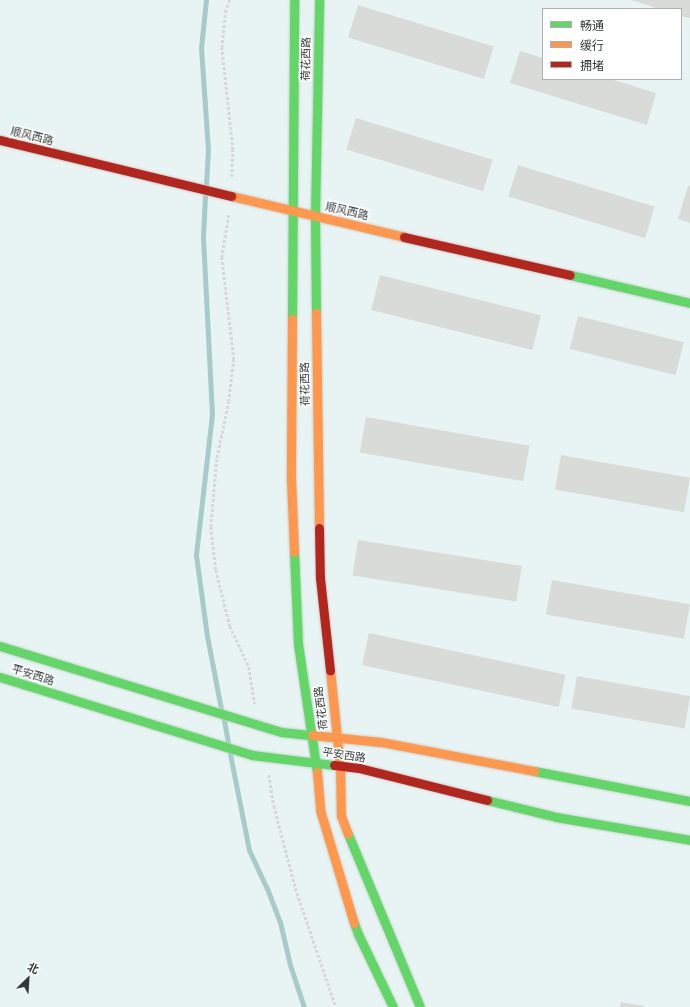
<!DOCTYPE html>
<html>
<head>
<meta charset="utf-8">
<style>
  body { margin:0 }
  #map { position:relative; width:690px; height:1007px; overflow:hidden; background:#e8f4f3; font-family:Montserrat,"Noto Sans SC",sans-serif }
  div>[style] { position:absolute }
  .stream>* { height:5px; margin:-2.5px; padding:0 2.5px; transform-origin:2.5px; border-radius:2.5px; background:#a6cbc8 }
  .building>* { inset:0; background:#d9dbd9; transform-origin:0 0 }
  .path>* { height:2.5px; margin-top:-1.25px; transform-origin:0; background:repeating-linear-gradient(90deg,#d4d8d8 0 3px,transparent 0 5px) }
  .roads { filter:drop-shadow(0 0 1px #c6d0cf) drop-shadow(0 0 1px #c6d0cf) }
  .fast>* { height:9px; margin:-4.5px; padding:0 4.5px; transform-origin:4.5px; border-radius:4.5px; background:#63d668 }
  .slow>* { height:9px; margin:-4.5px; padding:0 4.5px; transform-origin:4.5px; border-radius:4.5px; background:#ff974d }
  .jam>* { height:9px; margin:-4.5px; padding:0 4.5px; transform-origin:4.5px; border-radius:4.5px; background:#b3261e }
  span { translate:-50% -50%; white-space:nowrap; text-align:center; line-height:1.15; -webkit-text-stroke:3px #fff; paint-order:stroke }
  .street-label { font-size:11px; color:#323a39 }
  .legend { position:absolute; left:542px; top:8px; width:140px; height:72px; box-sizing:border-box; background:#fff; border:1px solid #adb0b0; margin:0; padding:5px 7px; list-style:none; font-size:12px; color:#323a39 }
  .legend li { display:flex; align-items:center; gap:8px; height:20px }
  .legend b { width:20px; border:1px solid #adb0b0 }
  .north { position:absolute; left:8px; top:959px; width:40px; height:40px; -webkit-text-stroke:3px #fff; paint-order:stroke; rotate:25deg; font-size:11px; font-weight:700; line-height:16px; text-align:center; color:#323a39 }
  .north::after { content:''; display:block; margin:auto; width:14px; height:18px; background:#323a39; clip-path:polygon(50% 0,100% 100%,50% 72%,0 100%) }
</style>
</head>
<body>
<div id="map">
  <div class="stream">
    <i style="left:206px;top:186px;width:36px;rotate:-87deg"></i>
    <i style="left:208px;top:150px;width:102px;rotate:-93.9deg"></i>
    <i style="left:201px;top:48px;width:48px;rotate:-84.1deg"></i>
    <i style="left:205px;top:196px;width:41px;rotate:92.8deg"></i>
    <i style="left:203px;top:237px;width:177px;rotate:87.1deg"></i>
    <i style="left:212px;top:414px;width:142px;rotate:96.5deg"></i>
    <i style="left:196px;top:555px;width:82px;rotate:82.3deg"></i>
    <i style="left:207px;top:636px;width:74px;rotate:79.1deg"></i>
    <i style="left:224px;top:720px;width:22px;rotate:80deg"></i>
    <i style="left:230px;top:754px;width:98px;rotate:78.8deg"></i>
    <i style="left:249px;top:850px;width:45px;rotate:65.1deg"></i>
    <i style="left:268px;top:891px;width:33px;rotate:69deg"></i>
    <i style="left:280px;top:922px;width:44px;rotate:76.9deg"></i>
    <i style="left:290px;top:965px;width:44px;rotate:71.6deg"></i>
  </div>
  <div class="building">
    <i style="clip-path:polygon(631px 0,690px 0,690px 18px,681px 16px,681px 9px,659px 9px)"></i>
    <i style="left:358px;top:5px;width:142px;height:34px;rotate:17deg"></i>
    <i style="clip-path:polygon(520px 51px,543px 58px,543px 79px,611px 79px,656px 93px,647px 125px,510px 83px)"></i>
    <i style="left:356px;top:118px;width:143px;height:33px;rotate:17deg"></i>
    <i style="left:518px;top:165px;width:143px;height:33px;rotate:17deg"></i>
    <i style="clip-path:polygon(688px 186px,690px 186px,690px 223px,678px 219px)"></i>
    <i style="left:380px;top:275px;width:166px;height:36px;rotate:14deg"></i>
    <i style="left:578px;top:316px;width:109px;height:34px;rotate:14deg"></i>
    <i style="left:366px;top:417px;width:166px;height:36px;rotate:10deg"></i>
    <i style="left:561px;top:455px;width:131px;height:35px;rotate:10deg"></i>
    <i style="left:358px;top:540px;width:166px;height:36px;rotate:9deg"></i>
    <i style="left:552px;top:580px;width:140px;height:35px;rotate:10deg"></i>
    <i style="left:369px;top:633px;width:201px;height:33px;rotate:12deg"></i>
    <i style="left:577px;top:676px;width:115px;height:33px;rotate:10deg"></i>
    <i style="clip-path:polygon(621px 1002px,644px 1006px,644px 1007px,620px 1007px)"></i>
  </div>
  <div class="path">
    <i style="left:230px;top:0;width:11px;rotate:112deg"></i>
    <i style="left:226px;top:10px;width:37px;rotate:96deg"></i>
    <i style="left:222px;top:47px;width:103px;rotate:83.8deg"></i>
    <i style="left:233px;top:149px;width:29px;rotate:92deg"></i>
    <i style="left:229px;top:215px;width:43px;rotate:99.5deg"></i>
    <i style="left:222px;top:257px;width:103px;rotate:83.3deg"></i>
    <i style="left:234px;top:359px;width:42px;rotate:96.8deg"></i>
    <i style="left:229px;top:401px;width:59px;rotate:101.7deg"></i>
    <i style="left:217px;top:459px;width:68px;rotate:95deg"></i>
    <i style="left:211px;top:527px;width:43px;rotate:83.4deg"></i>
    <i style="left:216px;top:570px;width:58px;rotate:76deg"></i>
    <i style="left:230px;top:626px;width:45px;rotate:65.1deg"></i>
    <i style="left:249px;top:667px;width:37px;rotate:81deg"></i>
    <i style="left:269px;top:775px;width:31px;rotate:81deg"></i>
    <i style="left:274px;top:806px;width:90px;rotate:75.2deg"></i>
    <i style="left:297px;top:893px;width:120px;rotate:71.1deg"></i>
  </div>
  <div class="roads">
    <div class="fast">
      <i style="left:570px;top:275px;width:123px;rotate:13.1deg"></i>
      <i style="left:316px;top:313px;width:97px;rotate:-90.6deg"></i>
      <i style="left:315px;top:216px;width:216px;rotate:-88.9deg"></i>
      <i style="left:292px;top:319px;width:319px;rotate:-89.6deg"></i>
      <i style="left:294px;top:552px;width:92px;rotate:87.5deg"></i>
      <i style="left:298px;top:644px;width:129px;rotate:81.6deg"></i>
      <i style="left:0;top:646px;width:294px;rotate:17deg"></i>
      <i style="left:281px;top:732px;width:31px;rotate:6deg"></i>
      <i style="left:0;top:677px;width:264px;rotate:17.2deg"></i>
      <i style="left:252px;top:755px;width:83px;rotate:7deg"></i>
      <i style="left:534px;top:771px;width:159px;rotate:10.9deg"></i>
      <i style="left:487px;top:800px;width:71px;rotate:13.8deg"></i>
      <i style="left:556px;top:817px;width:136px;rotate:9.7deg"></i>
      <i style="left:348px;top:834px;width:187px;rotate:67.4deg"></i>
      <i style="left:354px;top:923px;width:12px;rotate:70deg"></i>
      <i style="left:358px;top:934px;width:81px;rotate:64.4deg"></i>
    </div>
    <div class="slow">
      <i style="left:231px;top:196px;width:178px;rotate:13.3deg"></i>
      <i style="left:316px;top:313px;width:215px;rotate:89.2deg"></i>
      <i style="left:292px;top:319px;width:160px;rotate:90.4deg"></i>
      <i style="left:291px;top:479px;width:73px;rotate:87.6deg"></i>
      <i style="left:330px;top:670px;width:97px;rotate:84.1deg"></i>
      <i style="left:340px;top:766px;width:50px;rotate:88.9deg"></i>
      <i style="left:341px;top:816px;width:19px;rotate:69deg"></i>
      <i style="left:312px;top:735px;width:69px;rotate:5.8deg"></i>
      <i style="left:381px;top:742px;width:156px;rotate:10.7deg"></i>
      <i style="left:317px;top:772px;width:38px;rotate:85deg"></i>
      <i style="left:320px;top:810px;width:118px;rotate:73.3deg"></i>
    </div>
    <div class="jam">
      <i style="left:0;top:140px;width:238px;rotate:13.6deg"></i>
      <i style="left:404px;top:237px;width:170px;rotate:12.9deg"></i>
      <i style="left:319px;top:528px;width:50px;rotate:88.9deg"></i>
      <i style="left:320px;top:578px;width:93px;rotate:83.8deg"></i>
      <i style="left:334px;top:765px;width:25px;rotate:7deg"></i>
      <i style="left:359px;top:768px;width:132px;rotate:14deg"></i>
    </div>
  </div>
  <div class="street-label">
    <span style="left:306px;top:59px;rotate:-89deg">荷花西路</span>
    <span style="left:32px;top:136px;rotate:14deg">顺风西路</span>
    <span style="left:347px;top:211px;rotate:13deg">顺风西路</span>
    <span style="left:305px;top:384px;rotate:-91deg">荷花西路</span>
    <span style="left:33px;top:675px;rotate:17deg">平安西路</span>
    <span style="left:321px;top:708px;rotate:-97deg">荷花西路</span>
    <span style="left:344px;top:755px;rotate:9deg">平安西路</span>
  </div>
  <ul class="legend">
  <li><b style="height:5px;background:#63d668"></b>畅通</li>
  <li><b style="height:5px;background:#ff974d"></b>缓行</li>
  <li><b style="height:5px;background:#b3261e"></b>拥堵</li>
  </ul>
  <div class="north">北</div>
</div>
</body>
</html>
